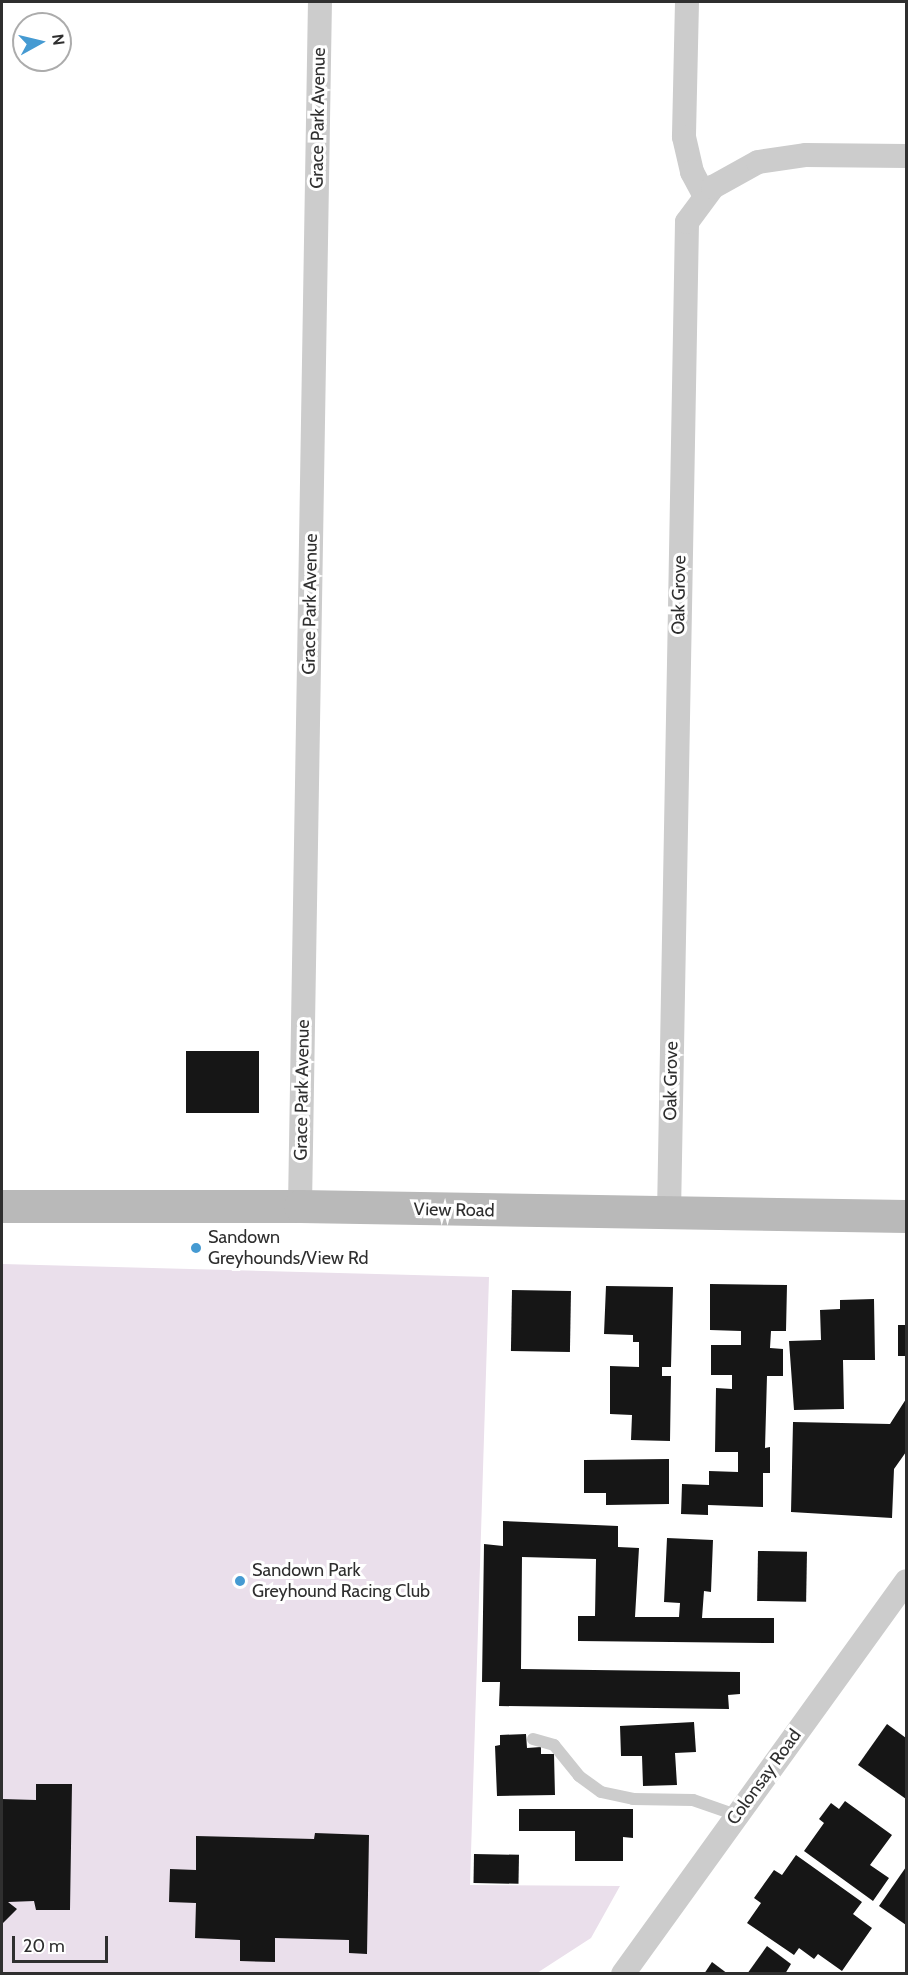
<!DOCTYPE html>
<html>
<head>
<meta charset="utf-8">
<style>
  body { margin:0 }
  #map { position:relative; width:908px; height:1975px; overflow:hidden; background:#fff; font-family:Cabin,sans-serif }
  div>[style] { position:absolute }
  .green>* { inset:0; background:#eadfeb }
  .building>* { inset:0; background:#161616; transform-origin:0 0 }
  .lane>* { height:12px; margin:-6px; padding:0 6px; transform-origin:6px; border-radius:6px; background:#ccc }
  .street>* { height:24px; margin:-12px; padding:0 12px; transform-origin:12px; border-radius:12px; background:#ccc }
  .secondary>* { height:33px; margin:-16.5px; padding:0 16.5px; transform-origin:16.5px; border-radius:16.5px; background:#b9b9b9 }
  .dots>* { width:16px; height:16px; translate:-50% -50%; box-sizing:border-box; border:3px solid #fff; border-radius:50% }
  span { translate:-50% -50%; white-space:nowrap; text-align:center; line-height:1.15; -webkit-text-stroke:6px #fff; paint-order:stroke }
  .street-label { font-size:18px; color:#2f2f2f }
  .poi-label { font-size:18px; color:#2f2f2f }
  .left { translate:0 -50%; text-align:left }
  .frame { position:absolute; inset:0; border:3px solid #2f2f2f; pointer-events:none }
  .north { position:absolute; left:12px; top:12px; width:60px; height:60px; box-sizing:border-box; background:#fff; border:2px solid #acacac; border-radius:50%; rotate:82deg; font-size:16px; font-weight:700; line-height:24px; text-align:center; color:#2f2f2f }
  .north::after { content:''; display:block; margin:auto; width:21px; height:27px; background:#459ad2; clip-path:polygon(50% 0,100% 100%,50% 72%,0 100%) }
  .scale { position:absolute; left:12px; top:1936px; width:96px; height:27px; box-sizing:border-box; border:3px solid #2f2f2f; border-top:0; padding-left:8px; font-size:18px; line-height:21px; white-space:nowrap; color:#2f2f2f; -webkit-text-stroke:4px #fff; paint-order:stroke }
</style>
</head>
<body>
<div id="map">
  <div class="green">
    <i style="clip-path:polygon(2px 1264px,489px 1277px,470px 1885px,620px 1886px,591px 1938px,537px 1973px,2px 1974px)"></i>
  </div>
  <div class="building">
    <i style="left:186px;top:1051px;width:73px;height:62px"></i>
    <i style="clip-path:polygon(710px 1284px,787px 1285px,786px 1331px,771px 1331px,770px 1348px,783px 1349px,783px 1376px,767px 1376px,765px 1448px,770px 1447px,770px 1473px,763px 1473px,763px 1507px,708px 1505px,708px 1515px,681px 1514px,682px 1484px,709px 1485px,709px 1471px,738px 1472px,738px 1452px,715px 1452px,716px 1388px,732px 1389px,732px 1375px,711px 1375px,711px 1345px,741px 1345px,741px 1331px,710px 1330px)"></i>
    <i style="clip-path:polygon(606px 1286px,673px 1287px,671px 1367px,662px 1367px,662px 1376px,671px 1376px,670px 1441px,631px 1440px,632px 1415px,610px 1414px,610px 1366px,639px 1367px,639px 1342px,633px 1342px,633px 1335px,604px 1334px)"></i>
    <i style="left:512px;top:1290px;width:59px;height:61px;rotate:1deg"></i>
    <i style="clip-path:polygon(874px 1299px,875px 1360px,843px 1360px,844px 1409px,794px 1410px,789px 1341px,821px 1340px,820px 1310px,840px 1309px,840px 1300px)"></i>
    <i style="left:898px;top:1325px;width:8px;height:31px"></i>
    <i style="clip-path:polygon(906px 1399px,906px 1452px,894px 1469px,892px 1518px,791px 1512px,793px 1422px,890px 1424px)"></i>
    <i style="clip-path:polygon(669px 1459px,669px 1504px,606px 1505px,606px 1493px,584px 1493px,584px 1460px)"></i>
    <i style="clip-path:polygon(503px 1521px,618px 1526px,618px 1547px,639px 1548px,635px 1617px,679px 1617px,680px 1603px,664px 1602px,667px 1538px,713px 1540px,711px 1592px,704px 1591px,702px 1618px,774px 1618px,774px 1643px,578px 1641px,578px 1616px,595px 1616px,596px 1559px,522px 1557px,521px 1669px,740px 1672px,740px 1694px,728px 1695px,729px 1709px,499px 1706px,500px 1682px,482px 1682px,484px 1544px,503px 1546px)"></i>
    <i style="left:758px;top:1551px;width:49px;height:50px;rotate:1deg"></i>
    <i style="clip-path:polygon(694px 1722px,696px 1752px,675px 1753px,677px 1785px,643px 1786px,642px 1756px,621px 1756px,620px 1726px)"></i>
    <i style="clip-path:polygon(887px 1724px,906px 1738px,906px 1799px,858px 1765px)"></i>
    <i style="clip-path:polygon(526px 1734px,527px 1748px,541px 1747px,541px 1754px,554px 1754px,555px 1795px,497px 1796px,495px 1746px,500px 1745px,500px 1735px)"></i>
    <i style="clip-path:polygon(36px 1784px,72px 1784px,70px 1910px,36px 1910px,34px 1901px,8px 1902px,17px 1909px,2px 1924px,2px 1799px,36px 1800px)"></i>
    <i style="clip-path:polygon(845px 1801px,892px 1835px,870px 1865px,889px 1878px,873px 1901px,804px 1851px,824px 1823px,819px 1819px,831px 1803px,839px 1809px)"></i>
    <i style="clip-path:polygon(519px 1809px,633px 1809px,633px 1838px,623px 1837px,623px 1861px,575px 1861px,575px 1831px,519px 1831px)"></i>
    <i style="clip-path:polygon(315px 1833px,369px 1835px,367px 1954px,349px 1953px,349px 1940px,275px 1938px,275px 1962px,240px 1961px,240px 1940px,195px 1938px,196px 1903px,169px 1902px,170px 1869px,196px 1870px,196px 1836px,314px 1839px)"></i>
    <i style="left:474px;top:1854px;width:45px;height:29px;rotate:1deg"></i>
    <i style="clip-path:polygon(796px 1855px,862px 1902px,853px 1914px,872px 1928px,842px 1971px,818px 1954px,814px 1959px,799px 1948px,794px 1955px,747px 1923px,761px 1903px,754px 1898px,774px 1870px,782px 1875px)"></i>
    <i style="clip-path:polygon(906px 1867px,906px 1925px,879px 1906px)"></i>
    <i style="clip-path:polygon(767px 1946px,791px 1964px,785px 1974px,747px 1974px)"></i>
    <i style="clip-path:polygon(712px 1962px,728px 1974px,704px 1974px)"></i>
  </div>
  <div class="lane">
    <i style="left:533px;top:1739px;width:22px;rotate:16deg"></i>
    <i style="left:554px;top:1745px;width:40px;rotate:51deg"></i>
    <i style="left:579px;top:1776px;width:27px;rotate:36deg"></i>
    <i style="left:601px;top:1792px;width:33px;rotate:12deg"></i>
    <i style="left:633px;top:1799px;width:60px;rotate:1deg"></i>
    <i style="left:693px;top:1800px;width:46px;rotate:19.2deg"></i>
  </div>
  <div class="street">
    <i style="left:687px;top:2px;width:135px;rotate:91.3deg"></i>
    <i style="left:684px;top:137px;width:36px;rotate:77deg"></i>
    <i style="left:692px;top:172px;width:26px;rotate:62deg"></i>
    <i style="left:300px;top:1206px;width:1204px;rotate:-89.05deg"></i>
    <i style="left:669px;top:1214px;width:992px;rotate:-88.96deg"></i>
    <i style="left:687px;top:222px;width:44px;rotate:-53.4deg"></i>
    <i style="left:713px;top:187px;width:51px;rotate:-29.1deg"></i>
    <i style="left:758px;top:162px;width:49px;rotate:-8.3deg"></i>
    <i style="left:806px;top:155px;width:100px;rotate:0.6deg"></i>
    <i style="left:623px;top:1974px;width:484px;rotate:-54.2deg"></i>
  </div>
  <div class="secondary">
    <i style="left:2px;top:1206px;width:298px"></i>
    <i style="left:300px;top:1206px;width:606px;rotate:0.95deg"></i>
  </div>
  <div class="dots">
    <i style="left:196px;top:1248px;background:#459ad2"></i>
    <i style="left:240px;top:1581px;background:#459ad2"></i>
  </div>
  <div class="street-label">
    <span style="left:318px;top:118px;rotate:-89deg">Grace Park Avenue</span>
    <span style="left:679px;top:595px;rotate:-89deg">Oak Grove</span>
    <span style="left:310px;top:604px;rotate:-89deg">Grace Park Avenue</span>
    <span style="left:671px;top:1081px;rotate:-89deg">Oak Grove</span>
    <span style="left:302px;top:1090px;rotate:-89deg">Grace Park Avenue</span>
    <span style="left:454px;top:1210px;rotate:1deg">View Road</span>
    <span style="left:764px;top:1777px;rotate:-54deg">Colonsay Road</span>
  </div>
  <div class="poi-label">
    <span class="left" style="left:208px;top:1248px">Sandown<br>Greyhounds/View Rd</span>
    <span class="left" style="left:252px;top:1581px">Sandown Park<br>Greyhound Racing Club</span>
  </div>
  <div class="frame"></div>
  <div class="north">N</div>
  <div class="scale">20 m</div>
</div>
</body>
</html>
